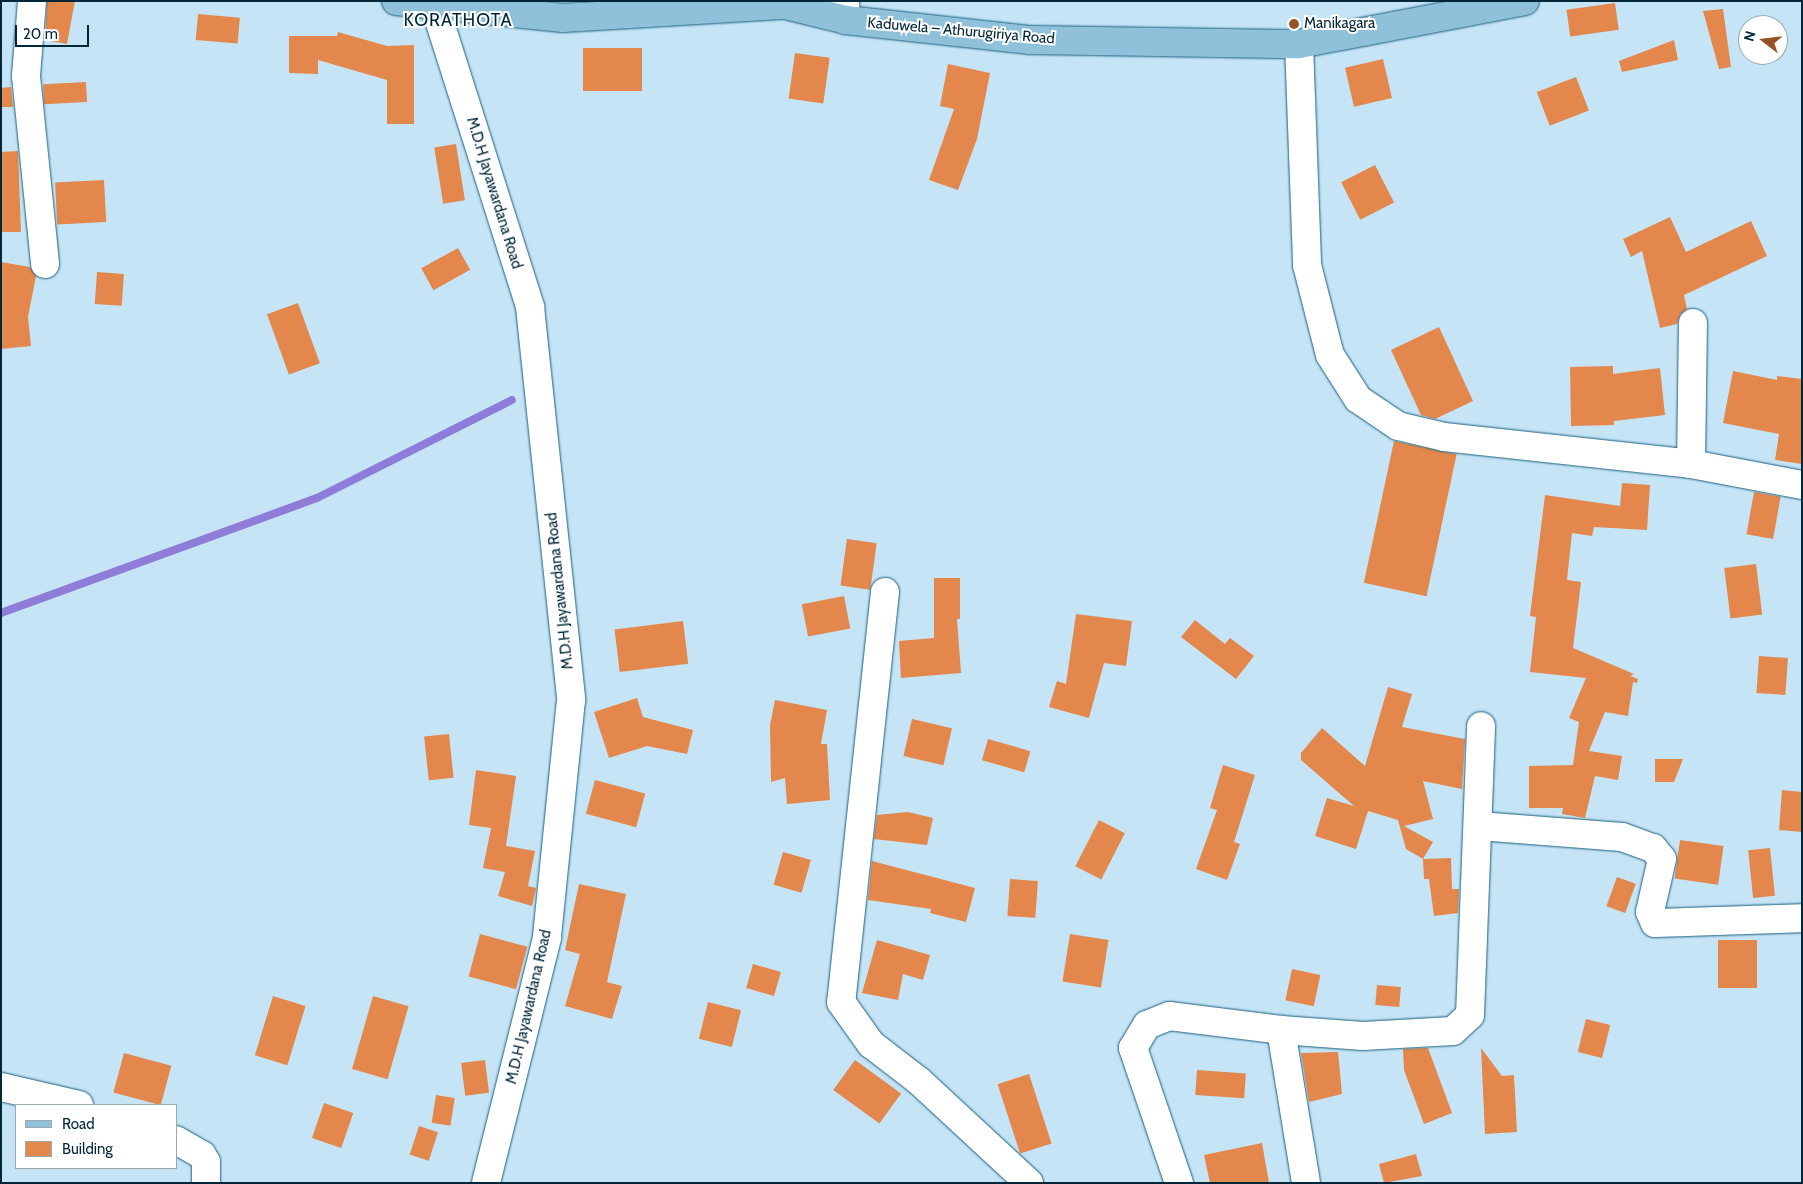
<!DOCTYPE html>
<html>
<head>
<meta charset="utf-8">
<style>
  body { margin:0 }
  #map { position:relative; width:1803px; height:1184px; overflow:hidden; background:#c5e5f7; font-family:Cabin,sans-serif }
  div>[style] { position:absolute }
  .stream>* { height:8px; margin:-4px; padding:0 4px; transform-origin:4px; border-radius:4px; background:#8f7cd8 }
  .building>* { inset:0; background:#e3874c; transform-origin:0 0 }
  .roads { filter:drop-shadow(0 0 1px #195f7d) drop-shadow(0 0 1px #195f7d) }
  .minor>* { height:28px; margin:-14px; padding:0 14px; transform-origin:14px; border-radius:14px; background:#fff }
  .major>* { height:28px; margin:-14px; padding:0 14px; transform-origin:14px; border-radius:14px; background:#8fc2da }
  .dots>* { width:14px; height:14px; translate:-50% -50%; box-sizing:border-box; border:2px solid #fff; border-radius:50% }
  span { translate:-50% -50%; white-space:nowrap; text-align:center; line-height:1.15; -webkit-text-stroke:4px #fff; paint-order:stroke }
  .poi-label { font-size:15px; color:#012738 }
  .left { translate:0 -50%; text-align:left }
  .street-label { font-size:15px; color:#012738 }
  .quarter-label { font-size:18px; color:#012738; letter-spacing:1px }
  .frame { position:absolute; inset:0; border:2px solid #012738; pointer-events:none }
  .legend { position:absolute; left:15px; top:1104px; width:162px; height:65px; box-sizing:border-box; background:#fff; border:1px solid #99a9af; margin:0; padding:6px 9px; list-style:none; font-size:15px; color:#012738 }
  .legend li { display:flex; align-items:center; gap:10px; height:25px }
  .legend b { width:25px; border:1px solid #99a9af }
  .north { position:absolute; left:1738px; top:15px; width:50px; height:50px; box-sizing:border-box; background:#fff; border:1px solid #99a9af; border-radius:50%; rotate:286deg; font-size:14px; font-weight:700; line-height:20px; text-align:center; color:#012738 }
  .north::after { content:''; display:block; margin:auto; width:18px; height:22px; background:#975326; clip-path:polygon(50% 0,100% 100%,50% 72%,0 100%) }
  .scale { position:absolute; left:15px; top:25px; width:74px; height:22px; box-sizing:border-box; border:2px solid #012738; border-top:0; padding-left:6px; font-size:15px; line-height:18px; white-space:nowrap; color:#012738; -webkit-text-stroke:4px #fff; paint-order:stroke }
</style>
</head>
<body>
<div id="map">
  <div class="stream">
    <i style="left:1px;top:613px;width:336px;rotate:-20deg"></i>
    <i style="left:317px;top:498px;width:218px;rotate:-26.7deg"></i>
  </div>
  <div class="building">
    <i style="clip-path:polygon(47px 1px,75px 1px,67px 44px,45px 40px)"></i>
    <i style="left:1615px;top:3px;width:27px;height:49px;rotate:82deg"></i>
    <i style="clip-path:polygon(1723px 9px,1731px 67px,1719px 69px,1703px 11px)"></i>
    <i style="left:198px;top:14px;width:42px;height:26px;rotate:5deg"></i>
    <i style="clip-path:polygon(338px 32px,387px 46px,414px 45px,414px 124px,387px 124px,387px 80px,318px 60px,318px 74px,289px 73px,289px 36px,337px 36px)"></i>
    <i style="clip-path:polygon(1674px 40px,1678px 60px,1622px 72px,1619px 61px)"></i>
    <i style="left:583px;top:48px;width:59px;height:43px"></i>
    <i style="left:795px;top:53px;width:35px;height:46px;rotate:8deg"></i>
    <i style="left:1383px;top:59px;width:40px;height:39px;rotate:77deg"></i>
    <i style="clip-path:polygon(948px 64px,990px 73px,977px 139px,958px 190px,929px 180px,954px 109px,940px 106px)"></i>
    <i style="left:1576px;top:77px;width:36px;height:42px;rotate:69deg"></i>
    <i style="left:86px;top:82px;width:20px;height:43px;rotate:87deg"></i>
    <i style="clip-path:polygon(11px 87px,13px 107px,1px 107px,1px 88px)"></i>
    <i style="left:456px;top:144px;width:57px;height:22px;rotate:81deg"></i>
    <i style="clip-path:polygon(18px 151px,21px 232px,1px 232px,1px 152px)"></i>
    <i style="left:1375px;top:165px;width:42px;height:38px;rotate:63deg"></i>
    <i style="left:104px;top:180px;width:42px;height:49px;rotate:87deg"></i>
    <i style="clip-path:polygon(1670px 217px,1686px 252px,1751px 221px,1767px 256px,1684px 295px,1687px 309px,1680px 315px,1677px 324px,1660px 328px,1642px 251px,1631px 257px,1623px 239px)"></i>
    <i style="left:458px;top:248px;width:25px;height:42px;rotate:61deg"></i>
    <i style="clip-path:polygon(1px 262px,30px 267px,36px 276px,28px 317px,31px 346px,1px 349px)"></i>
    <i style="left:97px;top:272px;width:27px;height:32px;rotate:4deg"></i>
    <i style="left:298px;top:303px;width:64px;height:33px;rotate:70deg"></i>
    <i style="clip-path:polygon(1439px 327px,1473px 401px,1435px 419px,1421px 415px,1391px 350px)"></i>
    <i style="clip-path:polygon(1613px 366px,1613px 374px,1660px 368px,1665px 415px,1614px 421px,1614px 425px,1571px 426px,1570px 367px)"></i>
    <i style="clip-path:polygon(1733px 371px,1777px 380px,1777px 376px,1802px 379px,1802px 464px,1775px 460px,1779px 434px,1723px 423px)"></i>
    <i style="left:1394px;top:441px;width:64px;height:145px;rotate:12deg"></i>
    <i style="clip-path:polygon(1622px 483px,1650px 485px,1647px 530px,1594px 527px,1592px 536px,1572px 533px,1567px 580px,1581px 582px,1573px 648px,1634px 674px,1630px 676px,1638px 679px,1637px 683px,1633px 682px,1628px 716px,1605px 712px,1589px 751px,1622px 756px,1618px 780px,1595px 776px,1585px 818px,1562px 814px,1563px 808px,1529px 808px,1529px 766px,1573px 765px,1579px 722px,1569px 718px,1586px 678px,1530px 672px,1536px 617px,1530px 616px,1545px 495px,1620px 506px)"></i>
    <i style="left:1754px;top:492px;width:27px;height:43px;rotate:10deg"></i>
    <i style="left:847px;top:539px;width:30px;height:47px;rotate:8deg"></i>
    <i style="left:1756px;top:564px;width:51px;height:32px;rotate:83deg"></i>
    <i style="clip-path:polygon(934px 578px,960px 578px,960px 619px,957px 619px,961px 673px,901px 678px,899px 641px,934px 638px)"></i>
    <i style="left:844px;top:596px;width:33px;height:43px;rotate:79deg"></i>
    <i style="clip-path:polygon(1076px 614px,1132px 621px,1126px 666px,1104px 663px,1089px 718px,1049px 707px,1057px 681px,1066px 684px)"></i>
    <i style="clip-path:polygon(1195px 620px,1225px 644px,1230px 638px,1254px 656px,1236px 679px,1181px 637px)"></i>
    <i style="left:683px;top:621px;width:43px;height:69px;rotate:83deg"></i>
    <i style="left:1759px;top:656px;width:29px;height:37px;rotate:4deg"></i>
    <i style="clip-path:polygon(1388px 687px,1412px 694px,1402px 727px,1465px 739px,1462px 789px,1423px 781px,1433px 819px,1404px 826px,1433px 842px,1423px 859px,1406px 849px,1398px 820px,1368px 811px,1356px 849px,1315px 836px,1327px 798px,1354px 806px,1301px 760px,1301px 753px,1322px 728px,1365px 766px)"></i>
    <i style="clip-path:polygon(637px 698px,643px 717px,693px 730px,687px 754px,647px 746px,609px 758px,594px 712px)"></i>
    <i style="clip-path:polygon(775px 700px,827px 710px,821px 744px,827px 744px,830px 800px,787px 804px,785px 778px,771px 782px,770px 725px)"></i>
    <i style="left:912px;top:719px;width:41px;height:38px;rotate:13deg"></i>
    <i style="left:449px;top:734px;width:44px;height:25px;rotate:84deg"></i>
    <i style="left:988px;top:739px;width:44px;height:22px;rotate:16deg"></i>
    <i style="clip-path:polygon(1655px 759px,1683px 759px,1674px 782px,1655px 782px)"></i>
    <i style="clip-path:polygon(1223px 765px,1255px 775px,1234px 842px,1240px 844px,1227px 880px,1196px 869px,1217px 810px,1210px 808px)"></i>
    <i style="clip-path:polygon(476px 770px,516px 776px,506px 846px,535px 851px,528px 886px,536px 888px,532px 906px,498px 896px,505px 872px,483px 868px,491px 828px,469px 825px)"></i>
    <i style="left:595px;top:780px;width:52px;height:35px;rotate:15deg"></i>
    <i style="clip-path:polygon(1782px 790px,1802px 792px,1802px 832px,1779px 830px)"></i>
    <i style="clip-path:polygon(908px 812px,933px 818px,927px 845px,874px 839px,877px 815px)"></i>
    <i style="left:1099px;top:820px;width:29px;height:52px;rotate:27deg"></i>
    <i style="left:1680px;top:840px;width:44px;height:39px;rotate:8deg"></i>
    <i style="left:1770px;top:848px;width:48px;height:22px;rotate:84deg"></i>
    <i style="left:783px;top:852px;width:29px;height:34px;rotate:16deg"></i>
    <i style="clip-path:polygon(1451px 858px,1452px 889px,1459px 889px,1458px 913px,1434px 916px,1429px 879px,1424px 879px,1423px 859px)"></i>
    <i style="clip-path:polygon(872px 861px,975px 888px,966px 922px,930px 913px,931px 909px,868px 900px)"></i>
    <i style="left:1617px;top:877px;width:20px;height:31px;rotate:20deg"></i>
    <i style="left:1010px;top:879px;width:28px;height:37px;rotate:4deg"></i>
    <i style="clip-path:polygon(579px 884px,626px 894px,607px 982px,622px 986px,612px 1019px,565px 1006px,580px 954px,565px 950px)"></i>
    <i style="left:480px;top:934px;width:49px;height:44px;rotate:15deg"></i>
    <i style="left:1070px;top:934px;width:39px;height:48px;rotate:9deg"></i>
    <i style="clip-path:polygon(877px 940px,930px 955px,923px 980px,903px 974px,898px 1000px,862px 993px)"></i>
    <i style="left:1718px;top:940px;width:39px;height:48px"></i>
    <i style="left:753px;top:964px;width:29px;height:25px;rotate:16deg"></i>
    <i style="left:1292px;top:969px;width:29px;height:32px;rotate:12deg"></i>
    <i style="left:1377px;top:985px;width:24px;height:20px;rotate:5deg"></i>
    <i style="left:273px;top:996px;width:34px;height:62px;rotate:17deg"></i>
    <i style="left:373px;top:996px;width:37px;height:76px;rotate:16deg"></i>
    <i style="left:708px;top:1002px;width:34px;height:38px;rotate:14deg"></i>
    <i style="left:1586px;top:1019px;width:25px;height:34px;rotate:14deg"></i>
    <i style="clip-path:polygon(1428px 1048px,1452px 1113px,1424px 1124px,1404px 1070px,1403px 1049px)"></i>
    <i style="clip-path:polygon(1481px 1048px,1502px 1076px,1514px 1075px,1517px 1132px,1485px 1134px)"></i>
    <i style="clip-path:polygon(1338px 1052px,1342px 1094px,1309px 1102px,1301px 1053px)"></i>
    <i style="left:124px;top:1053px;width:49px;height:41px;rotate:15deg"></i>
    <i style="left:485px;top:1060px;width:33px;height:24px;rotate:83deg"></i>
    <i style="left:855px;top:1060px;width:57px;height:37px;rotate:36deg"></i>
    <i style="left:1197px;top:1070px;width:49px;height:25px;rotate:4deg"></i>
    <i style="left:1029px;top:1074px;width:73px;height:33px;rotate:72deg"></i>
    <i style="left:436px;top:1095px;width:19px;height:28px;rotate:9deg"></i>
    <i style="left:324px;top:1103px;width:31px;height:37px;rotate:19deg"></i>
    <i style="left:419px;top:1126px;width:20px;height:30px;rotate:18deg"></i>
    <i style="clip-path:polygon(1262px 1143px,1269px 1183px,1210px 1183px,1204px 1155px)"></i>
    <i style="clip-path:polygon(1416px 1154px,1422px 1176px,1384px 1183px,1379px 1164px)"></i>
  </div>
  <div class="roads">
    <div class="minor">
      <i style="left:32px;top:1px;width:75px;rotate:94.6deg"></i>
      <i style="left:26px;top:76px;width:189px;rotate:84.2deg"></i>
      <i style="left:845px;top:1px;width:19px;rotate:87deg"></i>
      <i style="left:435px;top:7px;width:315px;rotate:72.4deg"></i>
      <i style="left:530px;top:307px;width:395px;rotate:84deg"></i>
      <i style="left:571px;top:700px;width:239px;rotate:95.8deg"></i>
      <i style="left:547px;top:938px;width:252px;rotate:104deg"></i>
      <i style="left:1299px;top:44px;width:221px;rotate:87.9deg"></i>
      <i style="left:1307px;top:265px;width:93px;rotate:75.7deg"></i>
      <i style="left:1330px;top:355px;width:52px;rotate:57.5deg"></i>
      <i style="left:1358px;top:399px;width:48px;rotate:34deg"></i>
      <i style="left:1398px;top:426px;width:47px;rotate:13.4deg"></i>
      <i style="left:1444px;top:437px;width:248px;rotate:6.2deg"></i>
      <i style="left:1691px;top:464px;width:113px;rotate:10.7deg"></i>
      <i style="left:1691px;top:464px;width:141px;rotate:-89.2deg"></i>
      <i style="left:885px;top:592px;width:412px;rotate:96.1deg"></i>
      <i style="left:841px;top:1002px;width:52px;rotate:54.5deg"></i>
      <i style="left:871px;top:1044px;width:61px;rotate:37.6deg"></i>
      <i style="left:919px;top:1081px;width:150px;rotate:42.8deg"></i>
      <i style="left:1479px;top:826px;width:143px;rotate:4.4deg"></i>
      <i style="left:1622px;top:837px;width:33px;rotate:20deg"></i>
      <i style="left:1653px;top:848px;width:14px;rotate:51deg"></i>
      <i style="left:1662px;top:859px;width:54px;rotate:102.8deg"></i>
      <i style="left:1650px;top:912px;width:12px;rotate:66deg"></i>
      <i style="left:1655px;top:923px;width:147px;rotate:-1.9deg"></i>
      <i style="left:1281px;top:1030px;width:155px;rotate:80.7deg"></i>
      <i style="left:1px;top:1087px;width:80px;rotate:13deg"></i>
      <i style="left:176px;top:1140px;width:30px;rotate:30deg"></i>
      <i style="left:202px;top:1155px;width:8px;rotate:60deg"></i>
      <i style="left:206px;top:1162px;width:21px;rotate:90deg"></i>
      <i style="left:1179px;top:1183px;width:143px;rotate:-108.8deg"></i>
      <i style="left:1133px;top:1048px;width:27px;rotate:-59deg"></i>
      <i style="left:1147px;top:1025px;width:24px;rotate:-22deg"></i>
      <i style="left:1169px;top:1016px;width:113px;rotate:7.1deg"></i>
      <i style="left:1281px;top:1030px;width:82px;rotate:4.2deg"></i>
      <i style="left:1363px;top:1036px;width:90px;rotate:-3.2deg"></i>
      <i style="left:1453px;top:1031px;width:23px;rotate:-43deg"></i>
      <i style="left:1470px;top:1015px;width:289px;rotate:-87.8deg"></i>
    </div>
    <div class="major">
      <i style="left:396px;top:1px;width:168px;rotate:5.8deg"></i>
      <i style="left:563px;top:18px;width:222px;rotate:-3.4deg"></i>
      <i style="left:785px;top:5px;width:63px;rotate:13.8deg"></i>
      <i style="left:846px;top:20px;width:186px;rotate:6.2deg"></i>
      <i style="left:1031px;top:40px;width:268px;rotate:0.9deg"></i>
      <i style="left:1299px;top:44px;width:230px;rotate:-10.8deg"></i>
    </div>
  </div>
  <div class="dots">
    <i style="left:1294px;top:24px;background:#975326"></i>
  </div>
  <div class="poi-label">
    <span class="left" style="left:1304px;top:24px">Manikagara</span>
  </div>
  <div class="street-label">
    <span style="left:961px;top:31px;rotate:5deg">Kaduwela – Athurugiriya Road</span>
    <span style="left:494px;top:193px;rotate:73deg">M.D.H Jayawardana Road</span>
    <span style="left:560px;top:591px;rotate:-96deg">M.D.H Jayawardana Road</span>
    <span style="left:529px;top:1007px;rotate:-77deg">M.D.H Jayawardana Road</span>
  </div>
  <div class="quarter-label">
    <span style="left:458px;top:20px">KORATHOTA</span>
  </div>
  <div class="frame"></div>
  <ul class="legend">
  <li><b style="height:6px;background:#8fc2da"></b>Road</li>
  <li><b style="height:14px;background:#e3874c"></b>Building</li>
  </ul>
  <div class="north">N</div>
  <div class="scale">20 m</div>
</div>
</body>
</html>
